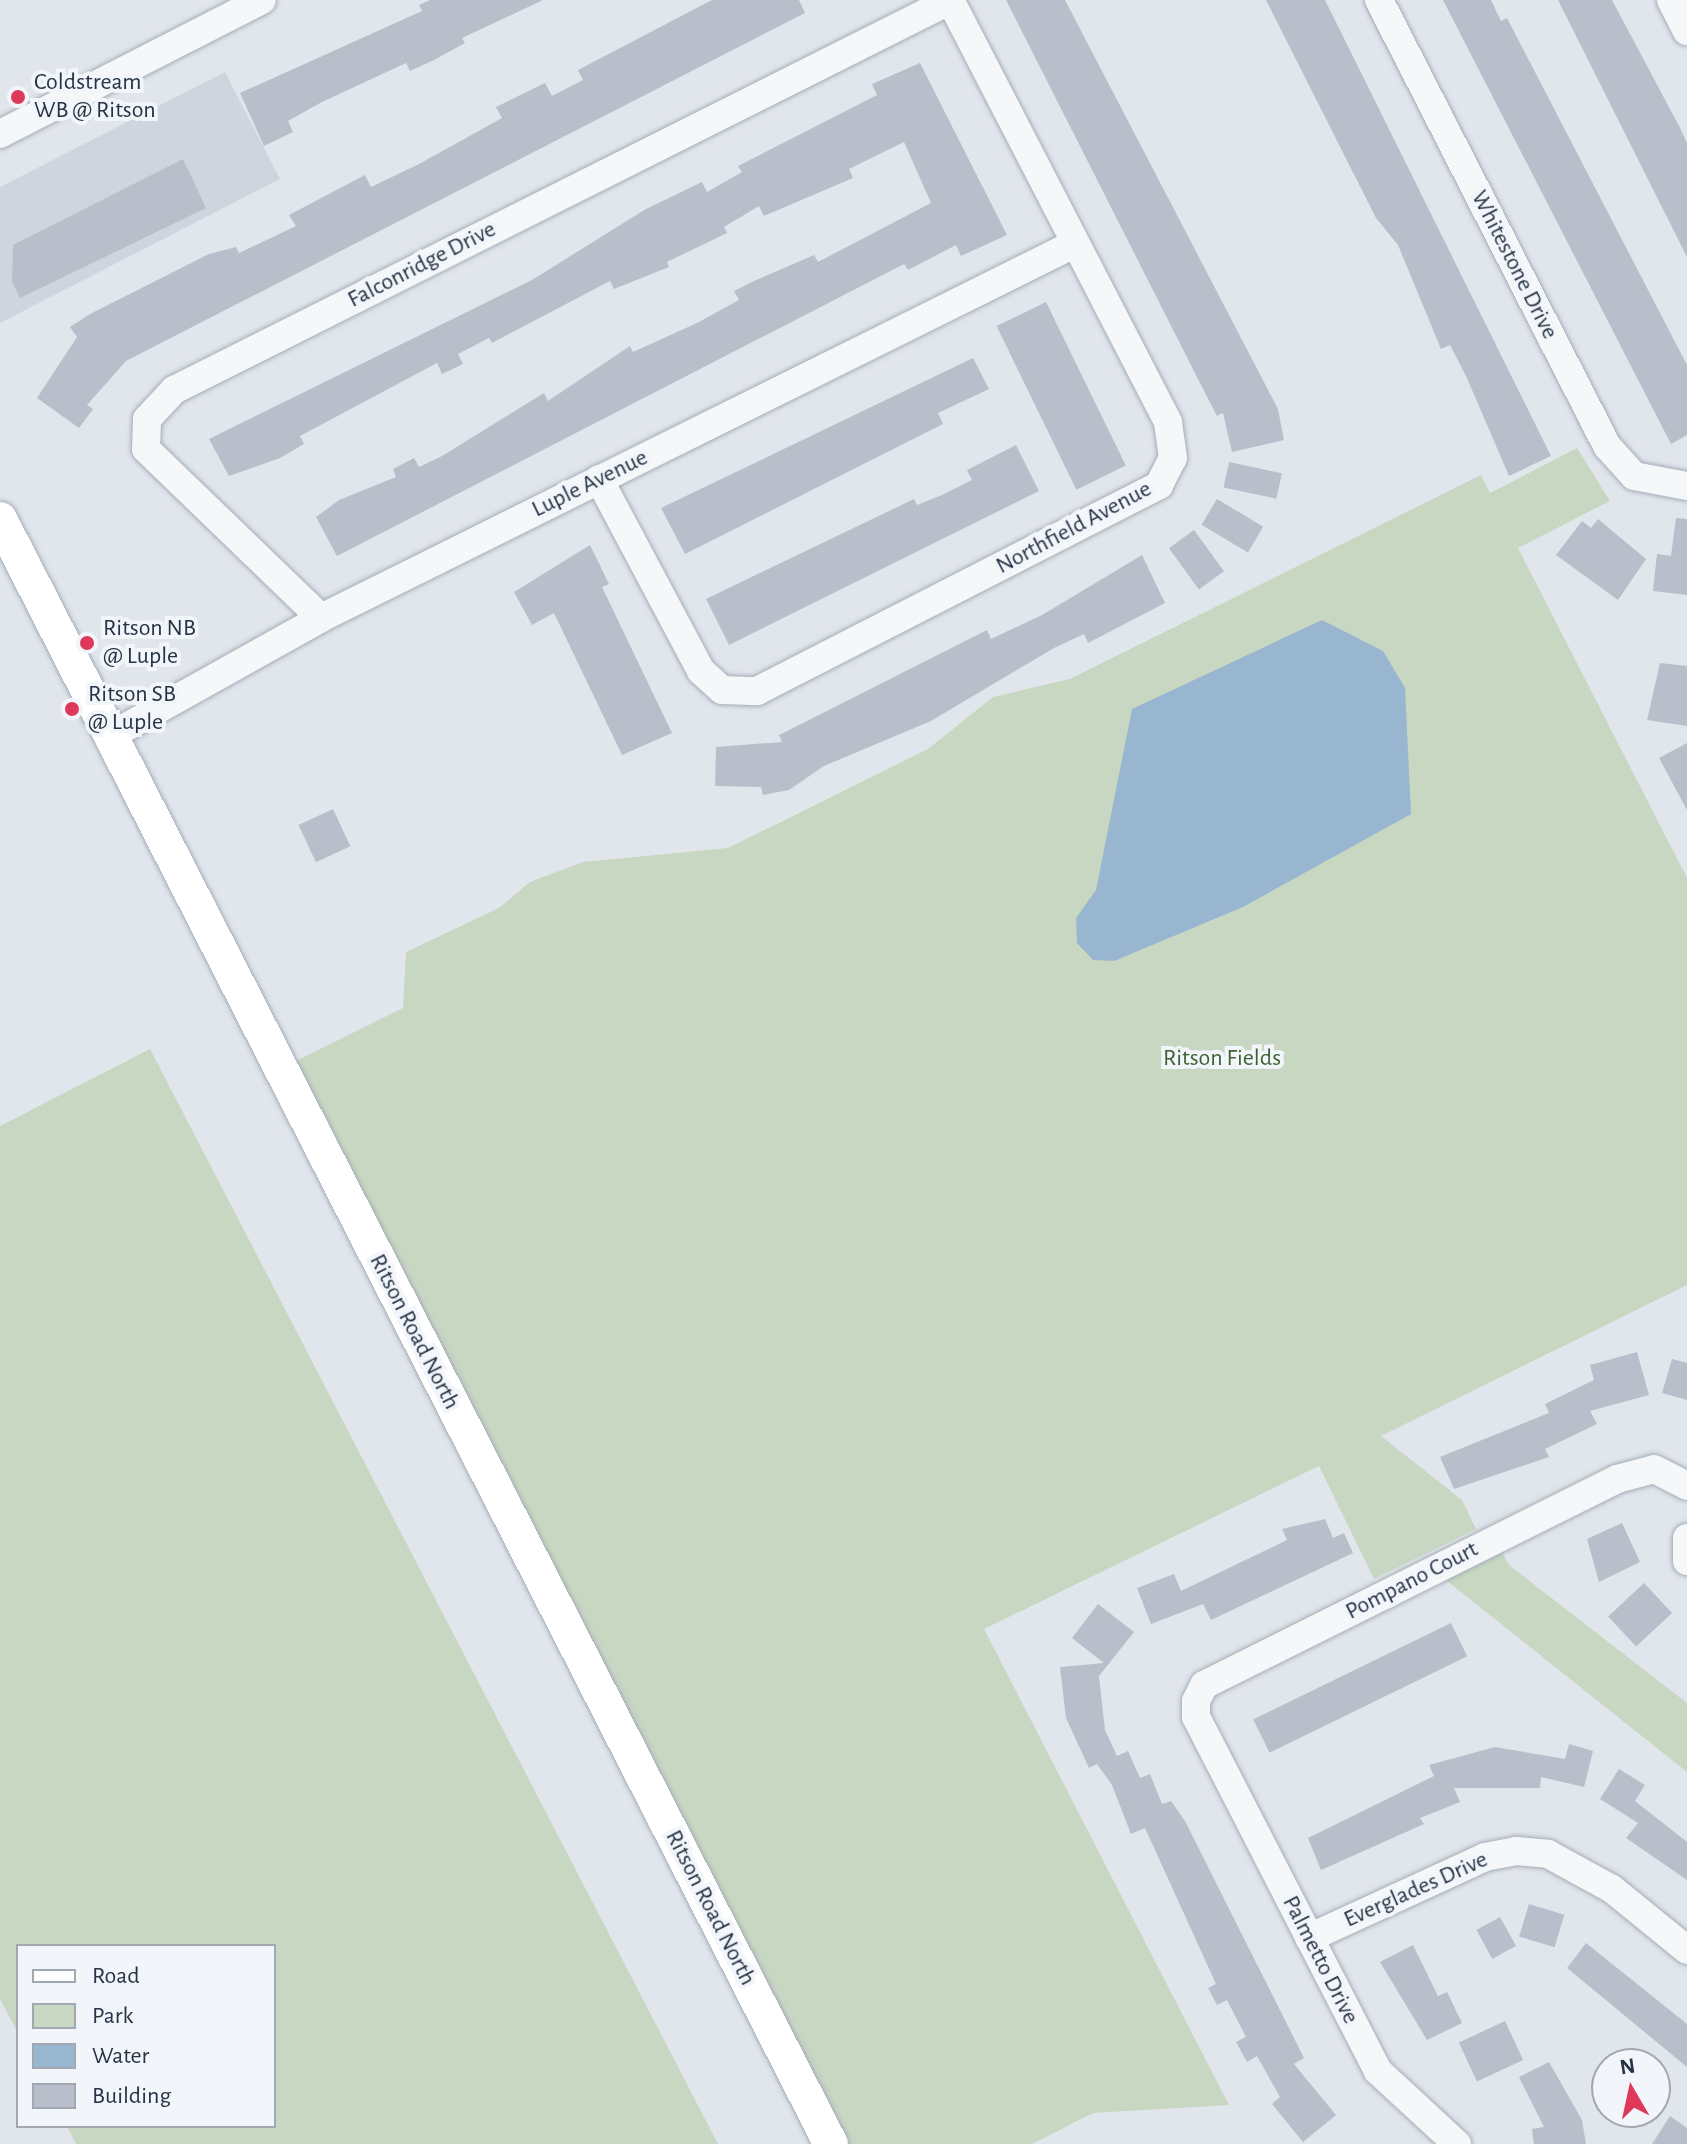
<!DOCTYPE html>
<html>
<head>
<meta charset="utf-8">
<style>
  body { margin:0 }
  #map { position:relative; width:1687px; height:2144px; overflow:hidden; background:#e1e6ec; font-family:"Alegreya Sans",sans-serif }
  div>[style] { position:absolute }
  .built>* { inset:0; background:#cfd5de }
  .green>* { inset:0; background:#c8d7c2 }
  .water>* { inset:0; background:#99b6d0 }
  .building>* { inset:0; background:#b8bfca; transform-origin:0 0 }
  .roads { filter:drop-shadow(0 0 2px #a5adb7) drop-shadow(0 0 2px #a5adb7) }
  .minor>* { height:28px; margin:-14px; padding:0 14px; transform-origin:14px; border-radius:14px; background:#f5f7f9 }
  .major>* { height:34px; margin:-17px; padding:0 17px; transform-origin:17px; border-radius:17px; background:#fff }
  .dots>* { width:22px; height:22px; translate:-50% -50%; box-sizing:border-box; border:4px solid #f2f5f9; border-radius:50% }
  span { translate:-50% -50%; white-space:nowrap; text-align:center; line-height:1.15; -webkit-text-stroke:8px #f2f5f9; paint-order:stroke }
  .poi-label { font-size:24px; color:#273446 }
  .left { translate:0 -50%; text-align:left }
  .street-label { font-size:24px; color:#273446 }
  .park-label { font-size:24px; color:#3e6333 }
  .legend { position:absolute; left:16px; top:1944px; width:260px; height:184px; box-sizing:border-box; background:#f2f5f9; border:2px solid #a1a8b1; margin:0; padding:10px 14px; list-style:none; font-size:24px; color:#273446 }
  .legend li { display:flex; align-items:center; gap:16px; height:40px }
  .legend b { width:40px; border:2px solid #a1a8b1 }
  .north { position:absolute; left:1591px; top:2048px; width:80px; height:80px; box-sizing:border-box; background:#f2f5f9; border:2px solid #a1a8b1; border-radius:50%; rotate:351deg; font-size:22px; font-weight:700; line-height:32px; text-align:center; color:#273446 }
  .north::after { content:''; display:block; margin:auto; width:28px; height:36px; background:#de395a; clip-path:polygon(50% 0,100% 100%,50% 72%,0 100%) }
</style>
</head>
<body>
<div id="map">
  <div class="built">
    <i style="clip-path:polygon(225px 72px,280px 179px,0 323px,0 187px)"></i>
  </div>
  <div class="green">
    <i style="clip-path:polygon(1577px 448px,1610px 501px,1518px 548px,1687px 878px,1687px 1285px,1381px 1436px,1462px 1500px,1476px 1529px,1374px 1579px,1319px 1466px,984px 1629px,1229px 2105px,1093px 2113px,1032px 2144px,831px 2144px,296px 1061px,403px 1008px,406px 952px,499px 908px,530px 882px,583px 862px,728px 848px,928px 749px,993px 697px,1070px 679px,1481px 475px,1490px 493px)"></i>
    <i style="clip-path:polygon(150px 1049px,718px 2144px,76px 2144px,67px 2126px,274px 2126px,274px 1946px,18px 1946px,18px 2033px,0 1999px,0 1126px)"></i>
    <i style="clip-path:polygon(1500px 1549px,1509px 1565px,1687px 1703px,1687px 1772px,1442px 1577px)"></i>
  </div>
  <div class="water">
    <i style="clip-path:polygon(1322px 620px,1383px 651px,1405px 688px,1411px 814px,1243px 907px,1114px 961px,1093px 960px,1077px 943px,1076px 918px,1096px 890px,1132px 709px)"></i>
  </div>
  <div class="building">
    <i style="clip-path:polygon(430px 0,543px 0,462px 38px,465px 43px,434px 60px,410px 71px,406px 63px,322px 102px,288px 121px,293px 132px,264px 146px,240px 93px,422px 11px,419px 5px)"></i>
    <i style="clip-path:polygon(712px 0,799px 0,805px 13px,126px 361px,87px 405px,93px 409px,79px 428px,37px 398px,77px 337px,70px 327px,90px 314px,209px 254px,236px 247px,239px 253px,296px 226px,289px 215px,365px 175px,371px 187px,419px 164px,502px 118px,496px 107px,545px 83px,552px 96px,583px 80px,578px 70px)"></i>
    <i style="clip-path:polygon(1006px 0,1065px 0,1278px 409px,1284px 440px,1232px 452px,1223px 413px,1217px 416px,1200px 383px)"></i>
    <i style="clip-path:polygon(1266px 0,1325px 0,1551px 456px,1509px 476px,1466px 376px,1450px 345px,1441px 349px,1398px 245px,1376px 218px)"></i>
    <i style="clip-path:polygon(1443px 0,1491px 0,1501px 21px,1507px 18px,1687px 365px,1687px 435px,1671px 444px)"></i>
    <i style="clip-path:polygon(1558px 0,1612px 0,1679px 126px,1687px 143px,1687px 257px)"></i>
    <i style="clip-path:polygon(920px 63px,1007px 235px,961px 256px,956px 245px,908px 270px,904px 264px,337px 556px,316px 517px,339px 500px,396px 477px,393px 469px,414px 458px,419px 467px,442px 456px,544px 393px,548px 401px,630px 346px,633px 352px,697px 323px,739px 300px,734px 291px,754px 281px,814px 255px,818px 262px,931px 203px,904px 142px,849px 169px,853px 178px,764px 216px,759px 206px,724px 227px,727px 233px,667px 262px,669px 267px,614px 289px,610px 281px,492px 343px,489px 338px,458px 354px,463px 364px,442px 374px,437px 363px,300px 436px,304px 444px,280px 458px,229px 476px,209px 439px,532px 280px,646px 209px,702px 182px,707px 192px,742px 172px,738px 166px,877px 95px,872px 84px)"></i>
    <i style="clip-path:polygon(183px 159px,206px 208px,20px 298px,12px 282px,13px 245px)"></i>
    <i style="left:1046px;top:302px;width:182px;height:55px;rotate:64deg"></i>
    <i style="clip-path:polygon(973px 358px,989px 389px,938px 413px,943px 424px,685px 554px,661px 508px)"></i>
    <i style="clip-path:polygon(1016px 445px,1039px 491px,729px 645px,706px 599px,914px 499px,917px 505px,942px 495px,972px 480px,967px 470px)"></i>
    <i style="left:1229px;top:462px;width:54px;height:26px;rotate:12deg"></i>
    <i style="left:1217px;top:499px;width:54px;height:30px;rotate:31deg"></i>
    <i style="clip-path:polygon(1676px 518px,1687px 519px,1687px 595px,1653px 591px,1657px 554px,1671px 556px)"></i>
    <i style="clip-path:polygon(1598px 519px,1646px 559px,1618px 600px,1556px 555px,1582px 521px,1591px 528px)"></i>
    <i style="left:1194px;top:530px;width:51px;height:31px;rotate:54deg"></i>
    <i style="clip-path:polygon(590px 545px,609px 584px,602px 587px,672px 733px,622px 755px,554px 613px,532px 625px,514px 592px)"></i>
    <i style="clip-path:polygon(1142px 555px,1165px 603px,1088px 643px,1084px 634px,1054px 648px,931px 721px,824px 766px,789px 790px,763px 795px,761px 787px,715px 786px,716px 747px,782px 742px,779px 735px,805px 722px,987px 630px,991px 639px,1042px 615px)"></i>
    <i style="clip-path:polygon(1660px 663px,1687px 666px,1687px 726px,1647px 720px)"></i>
    <i style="clip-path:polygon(1687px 743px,1687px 810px,1659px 758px)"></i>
    <i style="left:333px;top:809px;width:41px;height:38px;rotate:65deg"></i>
    <i style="clip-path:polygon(1637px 1352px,1649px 1395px,1590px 1411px,1597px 1424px,1545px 1449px,1549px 1457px,1454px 1489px,1440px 1457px,1549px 1413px,1545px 1404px,1594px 1380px,1590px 1365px)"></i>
    <i style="clip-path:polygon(1672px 1359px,1687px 1363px,1687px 1400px,1662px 1393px)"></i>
    <i style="clip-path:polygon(1325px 1519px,1333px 1538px,1344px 1533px,1353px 1553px,1211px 1620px,1203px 1604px,1151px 1624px,1137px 1588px,1174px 1574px,1181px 1591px,1287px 1540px,1282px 1529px)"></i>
    <i style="clip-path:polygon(1622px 1523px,1640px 1562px,1599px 1582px,1587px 1539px)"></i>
    <i style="left:1644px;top:1583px;width:41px;height:49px;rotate:47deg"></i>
    <i style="clip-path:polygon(1098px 1604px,1134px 1632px,1099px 1676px,1105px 1730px,1117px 1756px,1128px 1751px,1140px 1778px,1150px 1774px,1162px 1804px,1171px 1801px,1185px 1821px,1304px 2058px,1294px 2064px,1336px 2115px,1303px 2142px,1272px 2104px,1280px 2097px,1257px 2056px,1247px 2062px,1236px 2042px,1246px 2037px,1227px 2000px,1217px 2005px,1208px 1988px,1216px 1984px,1145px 1828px,1131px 1834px,1112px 1785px,1097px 1764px,1089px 1768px,1066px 1718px,1060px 1667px,1104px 1663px,1072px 1638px)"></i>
    <i style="left:1451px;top:1623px;width:37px;height:220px;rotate:64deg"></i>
    <i style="clip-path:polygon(1569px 1744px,1593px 1751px,1584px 1787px,1541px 1777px,1540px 1788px,1454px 1788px,1460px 1802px,1420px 1818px,1424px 1824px,1321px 1870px,1308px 1838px,1434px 1776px,1429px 1765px,1495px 1747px,1565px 1759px)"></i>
    <i style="clip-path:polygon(1619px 1769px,1645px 1785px,1635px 1801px,1687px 1842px,1687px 1880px,1626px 1838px,1638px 1823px,1600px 1799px)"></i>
    <i style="left:1529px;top:1904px;width:37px;height:34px;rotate:17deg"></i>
    <i style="left:1500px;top:1917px;width:33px;height:27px;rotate:61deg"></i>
    <i style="clip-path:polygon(1586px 1943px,1687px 2024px,1687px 2067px,1567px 1968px)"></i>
    <i style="clip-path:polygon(1413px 1945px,1438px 1996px,1447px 1992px,1462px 2023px,1427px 2040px,1380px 1962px)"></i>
    <i style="left:1505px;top:2021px;width:43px;height:51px;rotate:65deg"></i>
    <i style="clip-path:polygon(1549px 2062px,1582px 2120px,1586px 2144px,1534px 2144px,1532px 2129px,1544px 2127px,1519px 2077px)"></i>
    <i style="clip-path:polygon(1670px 2116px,1687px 2128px,1687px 2144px,1652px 2144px)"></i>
  </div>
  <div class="roads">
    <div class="minor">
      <i style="left:1379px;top:0;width:501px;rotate:62.92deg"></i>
      <i style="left:1607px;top:446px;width:40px;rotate:48deg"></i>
      <i style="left:1634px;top:476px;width:54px;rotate:10.7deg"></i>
      <i style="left:1671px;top:0;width:35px;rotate:63deg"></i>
      <i style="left:0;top:134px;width:294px;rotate:-27.1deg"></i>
      <i style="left:599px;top:479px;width:217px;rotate:62deg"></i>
      <i style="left:701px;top:671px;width:28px;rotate:42deg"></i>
      <i style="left:722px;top:690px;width:35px;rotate:2deg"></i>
      <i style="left:757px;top:691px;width:452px;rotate:-27.1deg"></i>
      <i style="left:1159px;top:485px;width:30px;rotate:-63deg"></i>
      <i style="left:1173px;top:458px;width:36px;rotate:-98deg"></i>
      <i style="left:1168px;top:422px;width:475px;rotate:-117.3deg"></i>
      <i style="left:321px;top:618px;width:243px;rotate:-136deg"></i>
      <i style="left:146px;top:449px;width:30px;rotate:-88deg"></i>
      <i style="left:147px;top:419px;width:40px;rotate:-47deg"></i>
      <i style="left:174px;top:390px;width:869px;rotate:-26.65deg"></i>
      <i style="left:112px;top:735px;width:240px;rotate:-29.2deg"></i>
      <i style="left:321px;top:618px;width:841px;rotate:-26.41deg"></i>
      <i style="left:1687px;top:1538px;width:23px;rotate:90deg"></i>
      <i style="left:1309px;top:1938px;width:194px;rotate:-24.7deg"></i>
      <i style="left:1485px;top:1857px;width:32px;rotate:-11deg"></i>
      <i style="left:1516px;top:1851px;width:32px;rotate:5deg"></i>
      <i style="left:1548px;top:1854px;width:73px;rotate:28.7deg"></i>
      <i style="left:1612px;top:1889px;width:97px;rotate:39.1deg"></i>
      <i style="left:1457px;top:2144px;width:108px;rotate:-137.3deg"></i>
      <i style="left:1378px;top:2071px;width:398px;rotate:-117.2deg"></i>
      <i style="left:1196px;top:1717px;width:16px;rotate:-90deg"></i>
      <i style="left:1196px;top:1701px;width:18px;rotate:-63deg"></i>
      <i style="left:1204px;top:1685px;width:462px;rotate:-26.5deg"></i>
      <i style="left:1617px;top:1479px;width:38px;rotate:-15deg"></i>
      <i style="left:1654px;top:1469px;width:37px;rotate:27deg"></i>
    </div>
    <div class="major">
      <i style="left:0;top:519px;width:1825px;rotate:62.92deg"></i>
    </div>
  </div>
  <div class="dots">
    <i style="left:18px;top:97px;background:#de395a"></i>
    <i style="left:87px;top:643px;background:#de395a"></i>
    <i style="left:72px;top:709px;background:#de395a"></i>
  </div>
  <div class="poi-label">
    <span class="left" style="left:34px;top:97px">Coldstream<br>WB @ Ritson</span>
    <span class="left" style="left:103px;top:643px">Ritson NB<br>@ Luple</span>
    <span class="left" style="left:88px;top:709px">Ritson SB<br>@ Luple</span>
  </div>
  <div class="street-label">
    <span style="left:422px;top:265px;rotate:-27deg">Falconridge Drive</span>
    <span style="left:1514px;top:265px;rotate:63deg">Whitestone Drive</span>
    <span style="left:590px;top:484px;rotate:-26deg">Luple Avenue</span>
    <span style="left:1074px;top:528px;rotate:-28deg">Northfield Avenue</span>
    <span style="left:414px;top:1332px;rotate:63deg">Ritson Road North</span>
    <span style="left:1412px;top:1581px;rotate:-27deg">Pompano Court</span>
    <span style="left:1416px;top:1890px;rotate:-24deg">Everglades Drive</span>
    <span style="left:710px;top:1908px;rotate:63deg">Ritson Road North</span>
    <span style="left:1320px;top:1960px;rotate:63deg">Palmetto Drive</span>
  </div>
  <div class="park-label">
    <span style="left:1222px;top:1059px">Ritson Fields</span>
  </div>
  <ul class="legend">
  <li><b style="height:10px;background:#fff"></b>Road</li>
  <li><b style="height:22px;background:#c8d7c2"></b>Park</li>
  <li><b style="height:22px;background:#99b6d0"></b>Water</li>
  <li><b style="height:22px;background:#b8bfca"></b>Building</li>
  </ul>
  <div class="north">N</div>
</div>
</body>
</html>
